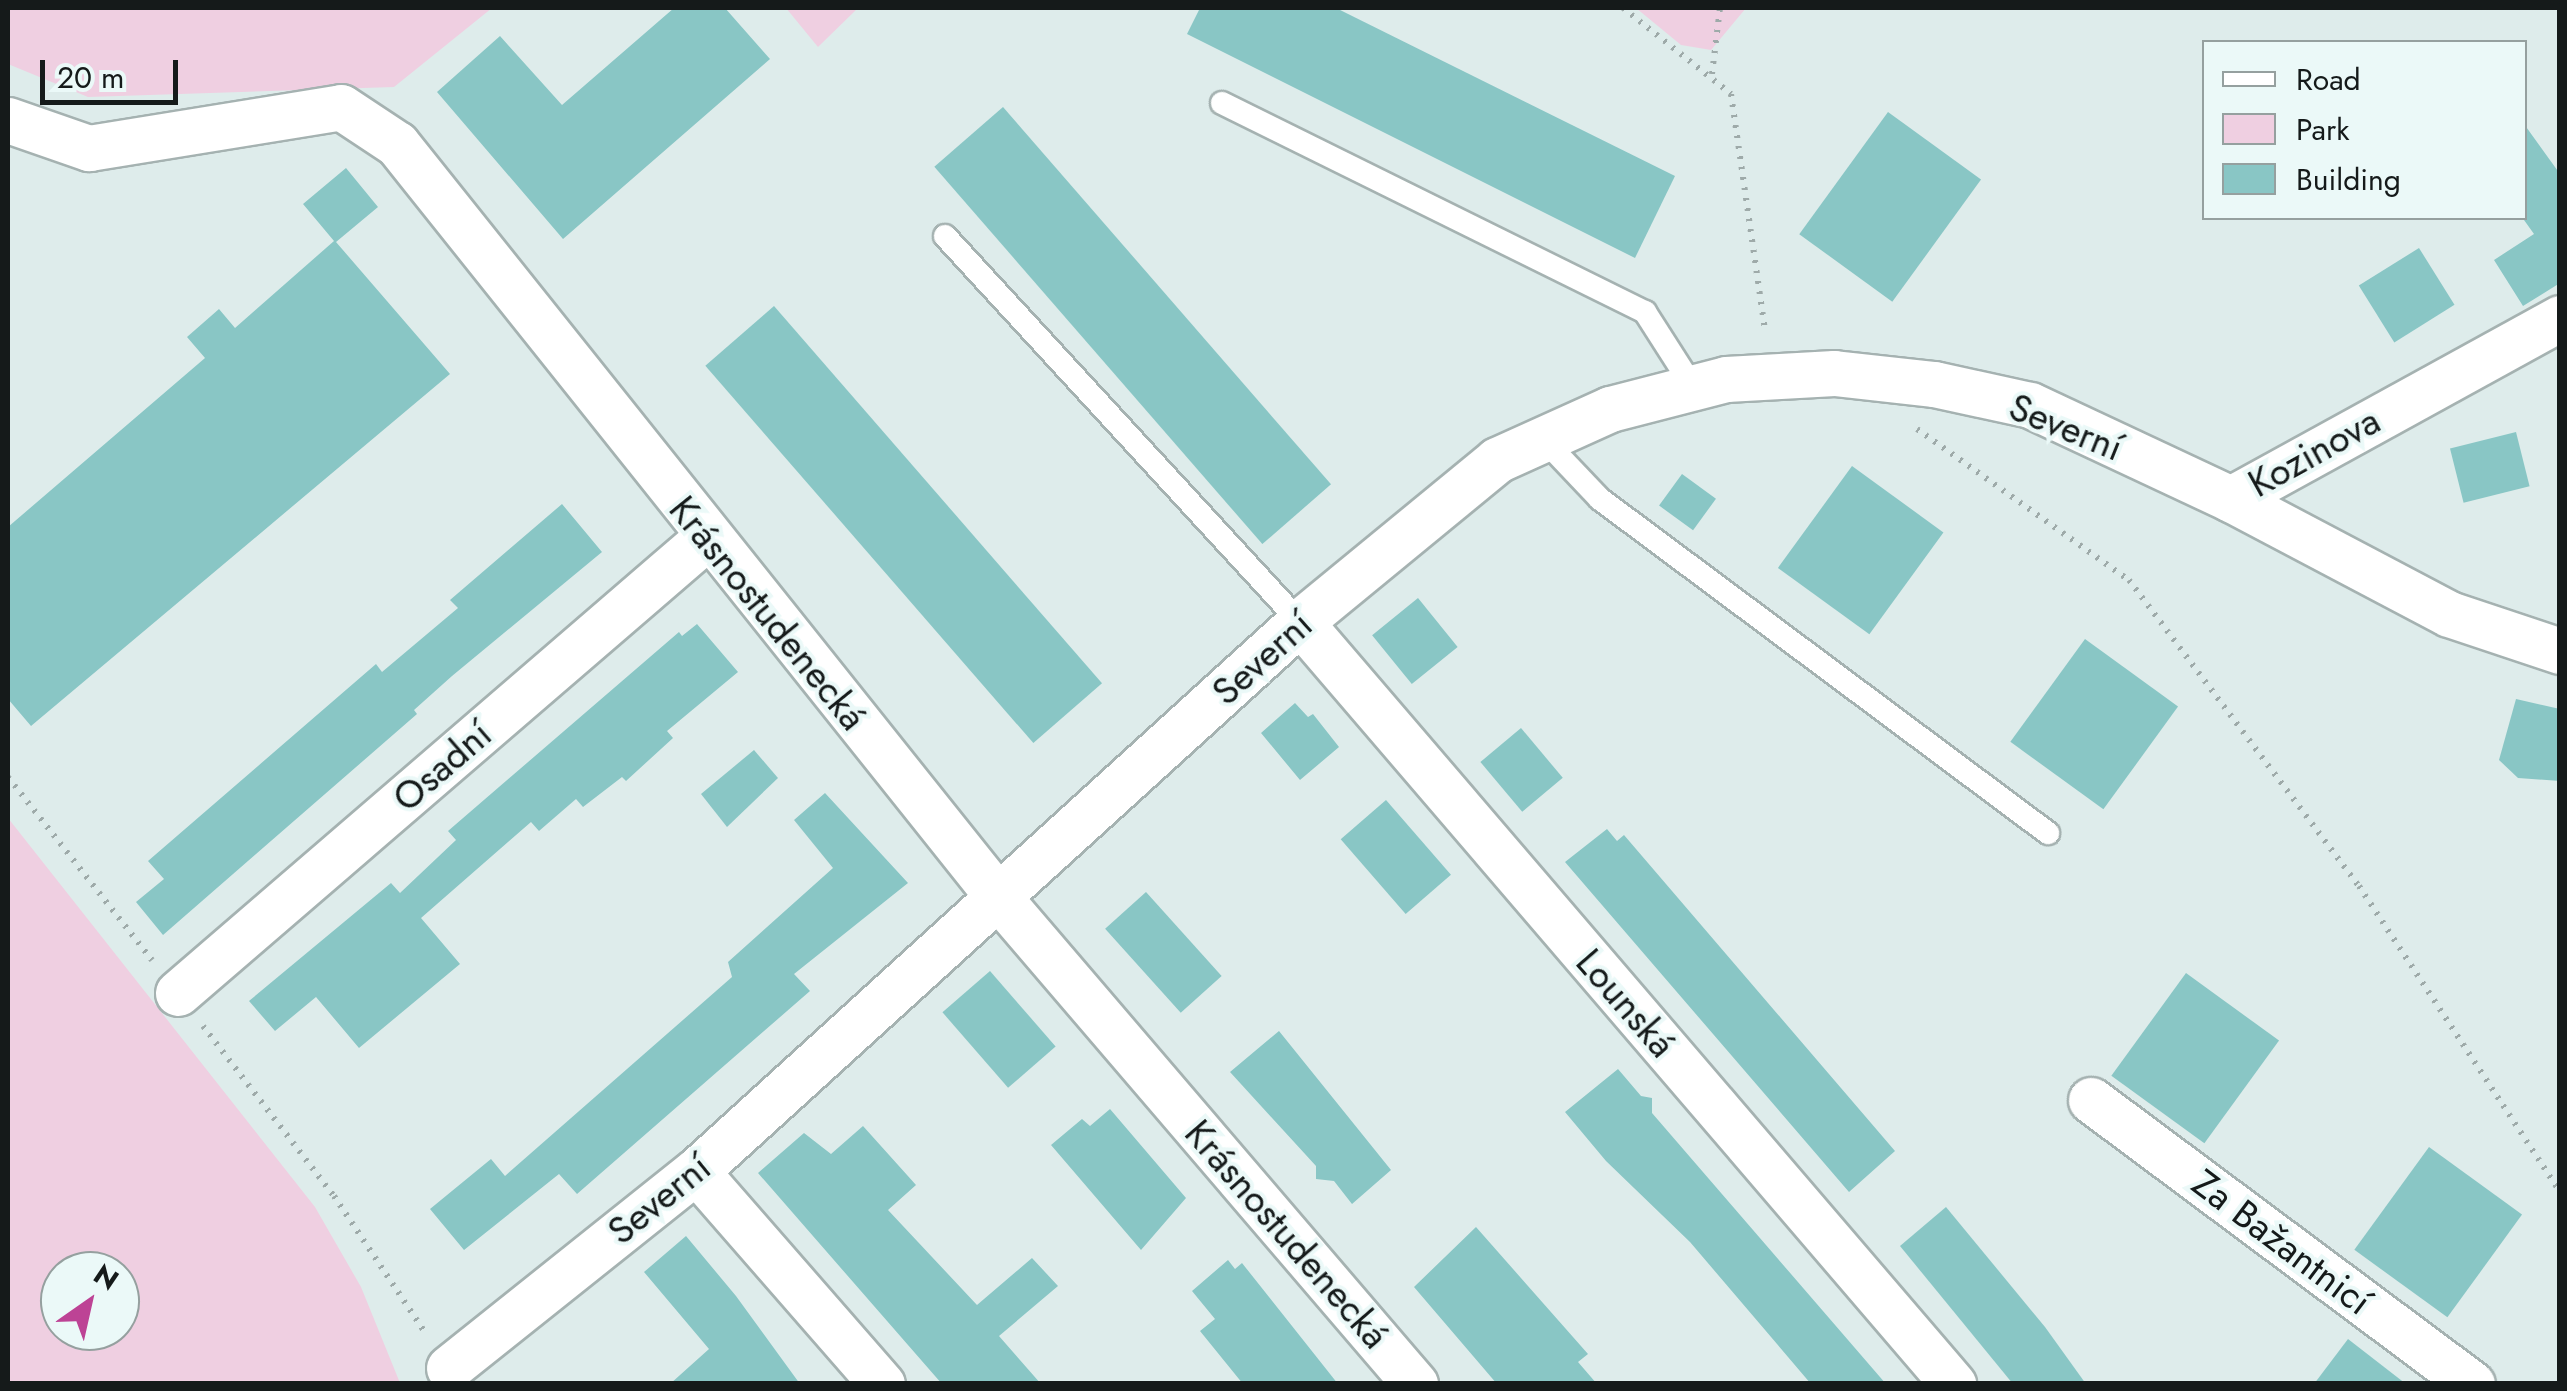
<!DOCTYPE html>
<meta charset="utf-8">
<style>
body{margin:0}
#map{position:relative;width:2567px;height:1391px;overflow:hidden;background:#deeceb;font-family:Jost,sans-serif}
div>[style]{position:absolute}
.green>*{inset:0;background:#efcfe1}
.building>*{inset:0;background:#89c6c5;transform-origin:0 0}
.path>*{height:6px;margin-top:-3px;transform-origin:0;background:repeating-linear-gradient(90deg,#9eaaa9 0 2.5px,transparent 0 10.5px)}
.roads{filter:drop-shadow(2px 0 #a5b2b1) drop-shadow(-2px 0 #a5b2b1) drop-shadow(0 2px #a5b2b1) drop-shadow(0 -2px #a5b2b1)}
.service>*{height:22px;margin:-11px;padding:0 11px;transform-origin:11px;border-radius:11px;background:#fff}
.minor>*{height:45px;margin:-22.5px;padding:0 22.5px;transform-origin:22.5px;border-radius:22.5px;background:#fff}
span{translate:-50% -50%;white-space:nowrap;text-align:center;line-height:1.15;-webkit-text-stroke:8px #ebf9f8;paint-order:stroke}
.street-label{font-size:38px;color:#151a1a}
.frame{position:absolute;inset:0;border:10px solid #151a1a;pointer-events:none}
.legend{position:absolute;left:2202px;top:40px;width:325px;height:180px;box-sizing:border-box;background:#ebf9f8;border:2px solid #95a09f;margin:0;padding:12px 18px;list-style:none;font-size:30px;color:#151a1a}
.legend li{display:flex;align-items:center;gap:20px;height:50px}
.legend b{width:50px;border:2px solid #95a09f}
.north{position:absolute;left:40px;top:1251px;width:100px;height:100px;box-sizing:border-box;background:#ebf9f8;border:2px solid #95a09f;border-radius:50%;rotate:34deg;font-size:28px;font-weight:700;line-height:40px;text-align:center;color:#151a1a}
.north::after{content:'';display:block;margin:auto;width:35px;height:45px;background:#bd4395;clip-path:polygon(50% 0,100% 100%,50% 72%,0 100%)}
.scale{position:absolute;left:40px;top:60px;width:138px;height:45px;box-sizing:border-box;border:5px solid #151a1a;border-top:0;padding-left:12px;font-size:30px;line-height:35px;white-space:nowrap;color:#151a1a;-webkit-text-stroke:8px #ebf9f8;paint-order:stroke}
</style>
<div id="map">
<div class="green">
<div style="clip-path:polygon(8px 8px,492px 8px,394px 87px,88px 97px,8px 64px)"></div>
<div style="clip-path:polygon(786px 8px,858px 8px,818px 47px)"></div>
<div style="clip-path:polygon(1636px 8px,1746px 8px,1711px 50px,1681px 45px)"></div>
<div style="clip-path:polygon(evenodd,8px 818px,315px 1207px,361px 1287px,400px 1383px,8px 1383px,8px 818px,60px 1271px,120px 1271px,120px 1331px,60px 1331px,60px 1271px)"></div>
</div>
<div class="building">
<div style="clip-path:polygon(674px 8px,725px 8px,770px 59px,563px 239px,437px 92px,500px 36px,562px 105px)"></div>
<div style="clip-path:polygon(1200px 8px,1336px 8px,1675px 176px,1635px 258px,1187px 34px)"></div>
<div style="left:1003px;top:107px;width:500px;height:91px;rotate:49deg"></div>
<div style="left:1888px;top:112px;width:115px;height:151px;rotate:36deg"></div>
<div style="clip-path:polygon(2524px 124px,2560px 174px,2560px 283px,2523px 306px,2494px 260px,2534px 234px,2524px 220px)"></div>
<div style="clip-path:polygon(346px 168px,378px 207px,336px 242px,450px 374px,31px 726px,8px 699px,8px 527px,205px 358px,187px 337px,219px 309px,235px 328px,334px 241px,303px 204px)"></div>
<div style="left:2419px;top:248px;width:67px;height:71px;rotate:58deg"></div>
<div style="left:774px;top:306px;width:500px;height:91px;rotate:49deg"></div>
<div style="left:2516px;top:432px;width:56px;height:68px;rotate:76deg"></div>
<div style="left:1852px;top:466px;width:113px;height:126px;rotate:36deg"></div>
<div style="left:1682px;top:474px;width:42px;height:39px;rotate:36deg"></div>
<div style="clip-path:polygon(562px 504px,602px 552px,452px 676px,414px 710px,417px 714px,163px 935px,136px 902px,164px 879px,148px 861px,376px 664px,382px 672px,458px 608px,450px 600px)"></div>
<div style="left:1418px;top:598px;width:63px;height:59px;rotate:51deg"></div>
<div style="clip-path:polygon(697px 624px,738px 672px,667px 731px,673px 738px,626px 781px,622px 777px,583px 807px,576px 799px,539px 831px,531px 822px,421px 918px,460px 964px,359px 1048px,316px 997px,275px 1031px,249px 1001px,391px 883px,400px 893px,456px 840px,448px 831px,679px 632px,682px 636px)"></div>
<div style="left:2085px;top:639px;width:115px;height:127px;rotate:36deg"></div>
<div style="clip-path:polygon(2516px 699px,2560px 709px,2560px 781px,2518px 778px,2499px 760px)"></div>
<div style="clip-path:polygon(1295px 703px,1308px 717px,1313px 714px,1339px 747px,1300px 780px,1261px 733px)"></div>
<div style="left:1521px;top:728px;width:65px;height:53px;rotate:50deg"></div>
<div style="clip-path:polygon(754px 750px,778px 778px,727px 827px,701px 794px)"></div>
<div style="clip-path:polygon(825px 793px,908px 883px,794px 974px,810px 991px,577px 1194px,559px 1174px,464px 1250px,430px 1209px,491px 1159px,505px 1176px,732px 977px,728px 962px,833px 868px,794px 820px)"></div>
<div style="left:1386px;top:800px;width:99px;height:60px;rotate:49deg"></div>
<div style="clip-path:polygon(1607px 829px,1617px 841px,1624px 835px,1895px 1151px,1849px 1192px,1565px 862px)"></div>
<div style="left:1146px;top:892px;width:113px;height:55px;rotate:48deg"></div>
<div style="left:990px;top:971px;width:100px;height:63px;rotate:49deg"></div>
<div style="left:2186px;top:973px;width:115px;height:127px;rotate:36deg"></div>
<div style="clip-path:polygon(1279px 1031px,1391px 1170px,1352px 1204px,1334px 1181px,1316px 1179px,1316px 1166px,1230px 1072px)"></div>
<div style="clip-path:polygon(1618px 1069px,1641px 1096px,1652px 1098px,1652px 1113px,1886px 1384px,1811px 1384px,1690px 1242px,1606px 1161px,1565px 1112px)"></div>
<div style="clip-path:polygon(1110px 1109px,1186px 1198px,1141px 1250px,1051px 1145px,1082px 1119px,1090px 1126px)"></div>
<div style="clip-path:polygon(863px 1126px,916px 1185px,888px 1210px,977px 1305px,1032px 1258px,1058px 1286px,999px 1336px,1041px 1384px,942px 1384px,758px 1173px,804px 1133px,831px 1154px)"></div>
<div style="left:2429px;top:1147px;width:115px;height:127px;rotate:36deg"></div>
<div style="clip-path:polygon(1946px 1207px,2045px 1327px,2086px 1384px,2013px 1384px,1900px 1246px)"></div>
<div style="clip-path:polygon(1476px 1227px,1588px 1354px,1578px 1362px,1597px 1384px,1497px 1384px,1414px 1287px)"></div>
<div style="clip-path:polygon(686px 1236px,736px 1296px,800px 1384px,670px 1384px,709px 1349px,644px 1272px)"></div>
<div style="clip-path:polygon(1228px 1260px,1235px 1269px,1242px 1263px,1338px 1384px,1243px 1384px,1200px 1331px,1215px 1319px,1192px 1291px)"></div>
<div style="clip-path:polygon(2348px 1339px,2406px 1384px,2314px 1384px)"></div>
</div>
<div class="path">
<div style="left:1623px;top:8px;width:138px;rotate:38.5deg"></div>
<div style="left:1731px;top:94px;width:239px;rotate:81.8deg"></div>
<div style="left:1712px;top:74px;width:66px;rotate:-83.1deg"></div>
<div style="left:1917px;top:429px;width:260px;rotate:35.5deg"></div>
<div style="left:2129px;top:580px;width:383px;rotate:53.1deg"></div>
<div style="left:2359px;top:886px;width:366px;rotate:56.7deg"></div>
<div style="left:8px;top:777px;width:233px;rotate:51.8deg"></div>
<div style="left:203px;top:1026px;width:215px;rotate:52.4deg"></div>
<div style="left:334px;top:1196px;width:162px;rotate:56.3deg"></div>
</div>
<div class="roads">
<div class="service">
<div style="left:1222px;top:103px;width:472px;rotate:26.3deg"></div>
<div style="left:1645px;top:312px;width:89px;rotate:57.4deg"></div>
<div style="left:945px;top:236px;width:524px;rotate:47.4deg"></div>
<div style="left:1543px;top:439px;width:83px;rotate:46.5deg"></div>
<div style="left:1600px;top:499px;width:559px;rotate:36.71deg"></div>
</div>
<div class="minor">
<div style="left:8px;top:120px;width:86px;rotate:19.1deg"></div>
<div style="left:89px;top:148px;width:255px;rotate:-9.2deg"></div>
<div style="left:341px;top:107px;width:67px;rotate:33.5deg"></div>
<div style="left:397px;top:144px;width:965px;rotate:51.4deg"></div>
<div style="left:999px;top:898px;width:640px;rotate:49.44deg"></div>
<div style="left:2231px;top:499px;width:376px;rotate:-28.8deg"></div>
<div style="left:1300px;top:622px;width:1004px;rotate:49.4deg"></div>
<div style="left:178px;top:993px;width:697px;rotate:-40.75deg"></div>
<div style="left:2091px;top:1100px;width:475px;rotate:36.7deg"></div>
<div style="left:696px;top:1171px;width:283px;rotate:48.9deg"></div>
<div style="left:449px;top:1368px;width:316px;rotate:-38.6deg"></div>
<div style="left:696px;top:1171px;width:816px;rotate:-42.27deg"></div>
<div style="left:1300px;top:622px;width:255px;rotate:-39.4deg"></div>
<div style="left:1497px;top:460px;width:124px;rotate:-24.3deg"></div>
<div style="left:1610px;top:409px;width:120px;rotate:-14.5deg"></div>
<div style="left:1726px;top:379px;width:108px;rotate:-3.2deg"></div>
<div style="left:1834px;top:373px;width:101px;rotate:6.3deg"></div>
<div style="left:1934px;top:384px;width:98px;rotate:12.3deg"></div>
<div style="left:2030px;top:405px;width:222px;rotate:25.1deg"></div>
<div style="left:2231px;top:499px;width:246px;rotate:27.8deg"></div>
<div style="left:2449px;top:614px;width:117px;rotate:18.4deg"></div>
</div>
</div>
<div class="street-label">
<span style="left:2066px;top:427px;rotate:22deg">Severní</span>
<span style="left:2314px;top:452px;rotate:-29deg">Kozinova</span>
<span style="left:768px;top:613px;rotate:51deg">Krásnostudenecká</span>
<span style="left:1262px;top:658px;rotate:-42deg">Severní</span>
<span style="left:442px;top:766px;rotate:-41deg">Osadní</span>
<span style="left:1626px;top:1003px;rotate:49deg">Lounská</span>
<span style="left:659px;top:1199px;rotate:-39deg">Severní</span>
<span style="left:1287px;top:1234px;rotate:49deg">Krásnostudenecká</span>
<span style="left:2282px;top:1242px;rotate:37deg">Za Bažantnicí</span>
</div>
<div class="frame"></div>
<ul class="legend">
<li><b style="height:12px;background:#fff"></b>Road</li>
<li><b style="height:28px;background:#efcfe1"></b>Park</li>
<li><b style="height:28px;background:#89c6c5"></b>Building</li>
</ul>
<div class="north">N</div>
<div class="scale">20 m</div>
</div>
